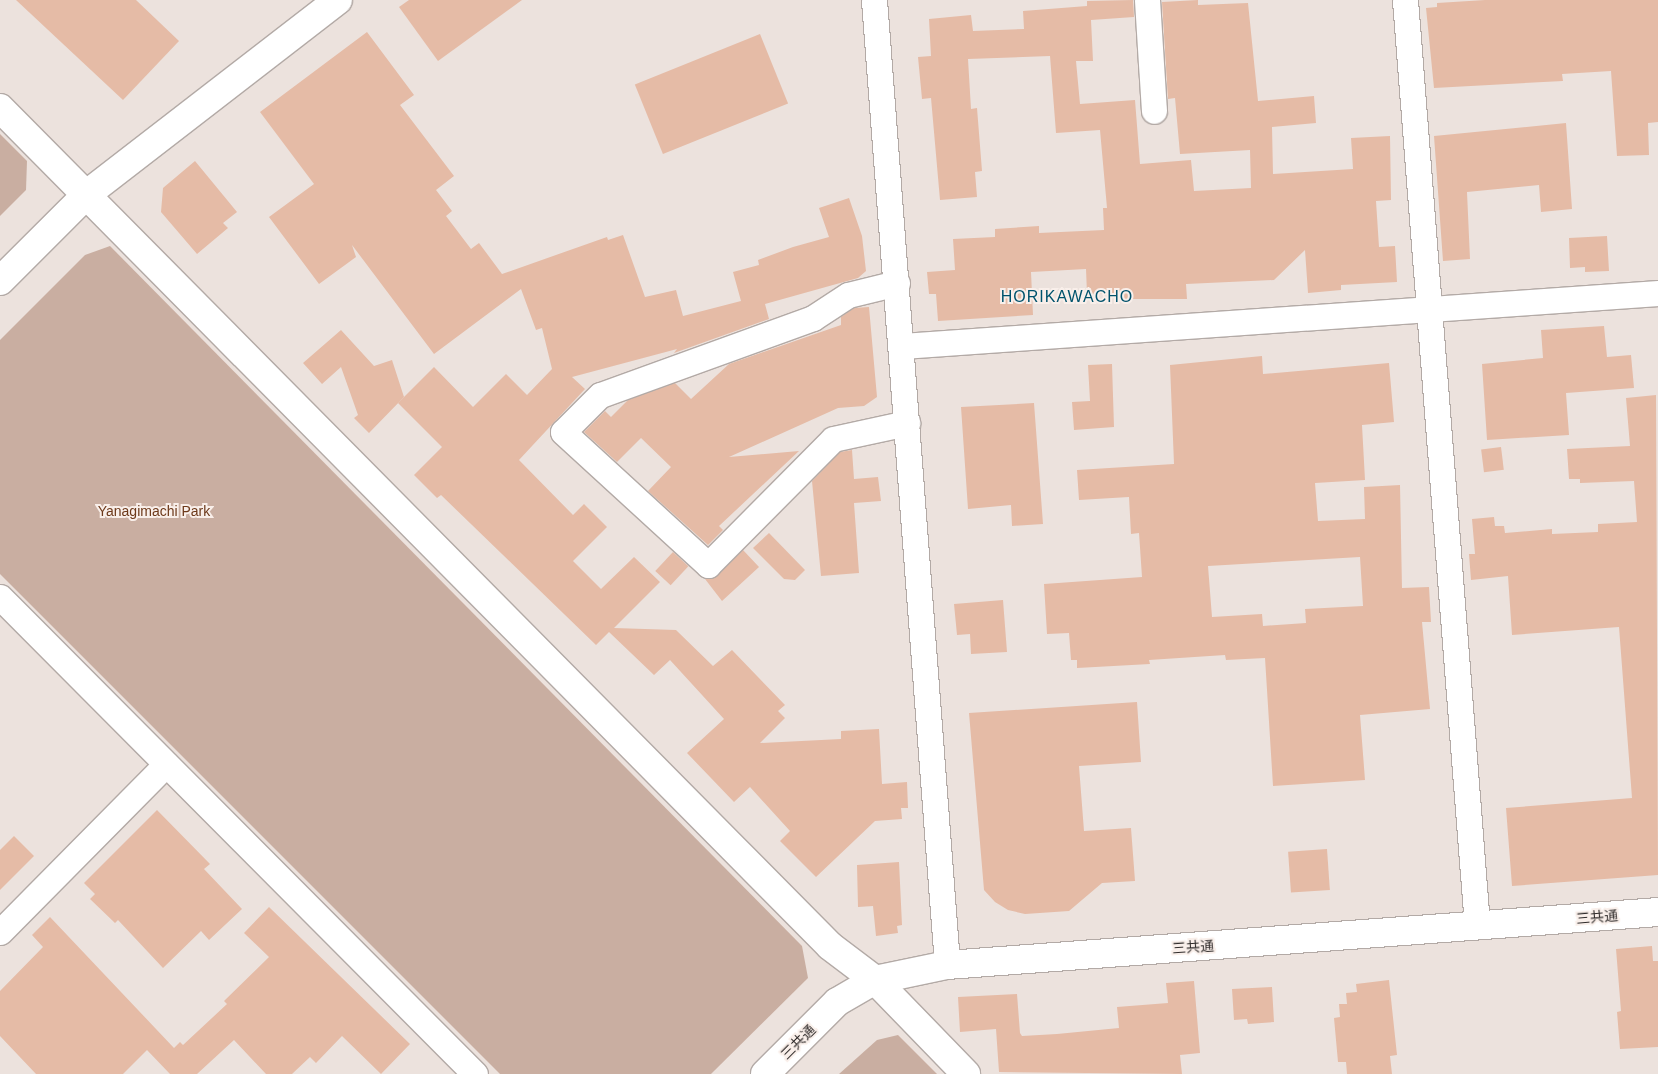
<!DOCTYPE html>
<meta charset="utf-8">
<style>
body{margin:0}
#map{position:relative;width:1658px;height:1074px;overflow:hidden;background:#ece2dd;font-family:Arial,"Noto Sans JP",sans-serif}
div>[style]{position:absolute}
.green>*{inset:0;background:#c9aea1}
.building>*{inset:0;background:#e5bba6;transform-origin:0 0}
.roads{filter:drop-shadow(1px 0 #b3aaa6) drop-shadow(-1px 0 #b3aaa6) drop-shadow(0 1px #b3aaa6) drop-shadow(0 -1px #b3aaa6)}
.minor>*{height:25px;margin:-12.5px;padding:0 12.5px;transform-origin:12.5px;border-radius:12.5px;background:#fff}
.tertiary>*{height:28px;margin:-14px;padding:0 14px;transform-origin:14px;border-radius:14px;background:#fff}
span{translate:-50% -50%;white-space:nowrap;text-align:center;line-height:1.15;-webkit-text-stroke:4px #f9efea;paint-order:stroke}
.park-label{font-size:14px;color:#6d391a}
.street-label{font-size:14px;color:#2d2928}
.quarter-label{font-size:16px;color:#00526c;letter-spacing:1px}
</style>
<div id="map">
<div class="green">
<div style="clip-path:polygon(0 134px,27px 161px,26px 190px,0 216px)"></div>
<div style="clip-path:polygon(110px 246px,802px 946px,808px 978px,711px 1074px,500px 1074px,0 574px,0 340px,85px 255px)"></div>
<div style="clip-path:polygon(898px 1035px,937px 1074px,839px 1074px,877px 1040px)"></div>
</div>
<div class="building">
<div style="clip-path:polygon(16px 0,136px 0,179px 41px,123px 100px)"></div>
<div style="clip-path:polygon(409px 0,522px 0,438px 61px,399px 7px)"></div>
<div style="clip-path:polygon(1133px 0,1134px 17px,1091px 20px,1093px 61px,1076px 61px,1080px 104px,1135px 100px,1140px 164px,1191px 160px,1194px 191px,1251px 188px,1250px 150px,1180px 154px,1175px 98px,1168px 99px,1162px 2px,1198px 0,1198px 5px,1248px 3px,1258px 101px,1314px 96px,1316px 123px,1272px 127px,1273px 174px,1353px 169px,1351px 138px,1390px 136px,1391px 200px,1376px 201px,1379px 247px,1395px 246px,1397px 282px,1341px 285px,1341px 290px,1308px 293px,1305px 250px,1274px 280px,1186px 284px,1187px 299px,1121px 299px,1121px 293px,1087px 294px,1086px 269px,1031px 272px,1033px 315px,938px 321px,936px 294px,929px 294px,927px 272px,955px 270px,953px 239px,995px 237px,995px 229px,1039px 226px,1039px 233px,1104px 230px,1103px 208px,1107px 208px,1100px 130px,1056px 133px,1050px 56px,968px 59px,971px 109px,977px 108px,982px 171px,975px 172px,977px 197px,940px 200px,931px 98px,922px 99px,918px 57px,931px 56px,929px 19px,971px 15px,973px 31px,1024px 29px,1023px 11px,1087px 6px,1087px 1px)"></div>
<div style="clip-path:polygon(1485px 0,1658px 0,1658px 122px,1648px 123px,1649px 155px,1617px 156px,1611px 71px,1562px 74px,1563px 81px,1434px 88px,1426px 8px,1437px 7px,1437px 3px)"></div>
<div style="clip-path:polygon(367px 32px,414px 95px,400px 105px,454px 176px,436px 190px,452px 211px,446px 216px,471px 249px,479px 243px,502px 274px,607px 237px,608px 240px,623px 235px,645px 297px,676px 290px,683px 316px,741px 301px,733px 272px,759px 265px,758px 260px,793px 247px,829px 237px,819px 208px,849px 198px,862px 236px,866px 271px,858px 278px,765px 304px,769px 319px,674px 353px,677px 349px,572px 377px,585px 389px,519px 460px,573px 515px,584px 504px,607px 527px,573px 561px,601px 589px,634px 557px,660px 582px,614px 628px,676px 630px,713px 666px,732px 650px,785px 705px,778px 711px,785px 718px,760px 743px,841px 739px,841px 731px,879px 729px,882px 784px,907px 782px,908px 808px,901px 808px,902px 819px,875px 821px,816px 877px,780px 841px,790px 831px,750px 787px,734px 802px,687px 753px,724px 719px,670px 660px,654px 675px,609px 632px,596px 645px,441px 495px,437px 498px,414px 475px,442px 447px,398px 403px,434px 367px,473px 407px,506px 374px,527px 395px,552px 369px,542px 328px,536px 330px,521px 289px,434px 354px,352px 245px,356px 257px,319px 284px,269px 217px,314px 184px,260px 112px)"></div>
<div style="left:760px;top:34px;width:75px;height:135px;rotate:68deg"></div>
<div style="clip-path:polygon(1566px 123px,1572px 209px,1541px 212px,1539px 185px,1467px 192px,1470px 259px,1443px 261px,1434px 136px)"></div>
<div style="clip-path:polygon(195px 161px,237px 212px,223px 223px,228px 228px,197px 254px,161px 212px,163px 188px)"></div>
<div style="clip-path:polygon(1607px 236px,1609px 271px,1585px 272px,1585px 267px,1570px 268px,1569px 238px)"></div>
<div style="clip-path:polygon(869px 307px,877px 397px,864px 406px,838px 408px,729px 457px,799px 451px,719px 526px,723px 530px,708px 545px,648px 491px,671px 467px,641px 438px,617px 462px,584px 432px,605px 411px,611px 417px,628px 400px,675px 383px,691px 399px,729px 364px,841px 325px,841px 317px,854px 308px)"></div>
<div style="clip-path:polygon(1604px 326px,1607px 357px,1631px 355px,1634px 388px,1566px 393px,1569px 435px,1487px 440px,1482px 364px,1543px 358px,1541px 330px)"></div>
<div style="clip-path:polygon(341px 330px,374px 366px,392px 360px,404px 397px,369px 433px,354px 418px,358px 415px,341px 367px,322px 384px,303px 363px)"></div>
<div style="clip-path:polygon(evenodd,1262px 356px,1263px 374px,1389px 363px,1394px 422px,1362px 425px,1365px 480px,1315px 483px,1318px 521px,1365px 519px,1364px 487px,1400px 485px,1402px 588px,1429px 587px,1431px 622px,1422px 622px,1430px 709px,1360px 715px,1365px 780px,1273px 786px,1265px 658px,1226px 660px,1225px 655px,1149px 660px,1150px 664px,1077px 668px,1077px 660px,1071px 660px,1069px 633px,1047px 634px,1044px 584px,1142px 577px,1139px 533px,1131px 534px,1129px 497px,1079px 500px,1077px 470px,1174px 464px,1170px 365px,1262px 356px,1360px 557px,1363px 606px,1305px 609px,1306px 623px,1263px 626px,1262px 614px,1212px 617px,1208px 566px,1360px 557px)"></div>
<div style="clip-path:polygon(1112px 364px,1114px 427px,1074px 430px,1072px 402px,1090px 401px,1088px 365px)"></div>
<div style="clip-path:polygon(1656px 395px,1658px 875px,1512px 886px,1506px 808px,1632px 798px,1619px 627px,1512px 635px,1508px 576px,1471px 580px,1469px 554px,1475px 554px,1472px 519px,1494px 517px,1495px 526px,1504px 526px,1505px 533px,1552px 529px,1552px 534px,1598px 532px,1598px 524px,1637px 522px,1634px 481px,1580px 483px,1580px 479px,1569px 479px,1567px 449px,1630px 446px,1626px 398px)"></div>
<div style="clip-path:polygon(1034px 403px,1043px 524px,1012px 526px,1011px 505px,968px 509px,961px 407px)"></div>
<div style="left:1501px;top:447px;width:23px;height:20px;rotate:83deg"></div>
<div style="clip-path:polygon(852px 450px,854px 479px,878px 477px,881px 501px,854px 503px,859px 573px,821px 576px,812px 481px,840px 452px)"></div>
<div style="clip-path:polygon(769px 533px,805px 570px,795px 580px,784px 579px,753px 548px)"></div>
<div style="clip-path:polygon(743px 550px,759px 567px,722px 601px,705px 579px,718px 575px)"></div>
<div style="left:673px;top:552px;width:21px;height:26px;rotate:43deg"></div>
<div style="clip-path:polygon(1003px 600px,1007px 652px,971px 654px,970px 634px,957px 635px,954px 604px)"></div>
<div style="clip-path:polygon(1137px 702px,1141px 762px,1079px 766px,1084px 831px,1131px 828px,1135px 881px,1102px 883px,1069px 911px,1025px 914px,1008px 910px,995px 902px,984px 890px,969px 713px)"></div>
<div style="clip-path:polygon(157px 810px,210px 864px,204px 869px,242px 909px,209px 940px,201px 931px,163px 968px,118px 920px,115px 923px,90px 899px,95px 894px,84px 883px)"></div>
<div style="clip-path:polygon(14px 836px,34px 856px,0 890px,0 850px)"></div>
<div style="left:1327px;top:849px;width:41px;height:39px;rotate:86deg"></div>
<div style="clip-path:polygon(899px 862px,902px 925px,897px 926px,898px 933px,876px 936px,873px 906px,858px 907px,857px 865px)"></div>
<div style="clip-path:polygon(269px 907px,410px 1044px,381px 1074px,342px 1036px,316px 1063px,310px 1057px,292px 1074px,266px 1074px,234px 1040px,197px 1074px,170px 1074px,147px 1050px,123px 1074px,36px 1074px,0 1036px,0 991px,43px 947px,32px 935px,50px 917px,174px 1048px,180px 1042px,183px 1045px,227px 1004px,224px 1001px,269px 957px,244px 933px)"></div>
<div style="clip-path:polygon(1652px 946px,1653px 961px,1658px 961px,1658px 1047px,1620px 1049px,1617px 1012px,1621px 1011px,1616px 949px)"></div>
<div style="clip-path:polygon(1389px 980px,1397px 1055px,1390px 1056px,1392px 1074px,1347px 1074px,1346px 1062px,1338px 1062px,1334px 1018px,1340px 1017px,1339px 1004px,1347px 1004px,1346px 993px,1357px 992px,1356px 984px)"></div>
<div style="clip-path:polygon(1194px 981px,1200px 1053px,1180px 1055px,1182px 1074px,999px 1072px,996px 1029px,960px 1032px,958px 997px,1017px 994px,1020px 1033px,1022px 1036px,1057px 1034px,1119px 1028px,1117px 1007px,1168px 1003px,1166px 983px)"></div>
<div style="clip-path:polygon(1272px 987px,1274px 1022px,1248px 1024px,1247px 1019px,1234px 1020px,1232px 989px)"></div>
</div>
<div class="roads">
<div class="minor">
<div style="left:874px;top:0;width:968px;rotate:85.67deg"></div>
<div style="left:1147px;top:0;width:111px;rotate:86.4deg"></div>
<div style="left:1405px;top:0;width:929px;rotate:85.55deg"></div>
<div style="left:897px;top:283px;width:50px;rotate:166.2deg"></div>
<div style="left:848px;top:295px;width:42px;rotate:146.7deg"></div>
<div style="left:813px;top:318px;width:226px;rotate:160.1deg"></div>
<div style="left:600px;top:395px;width:52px;rotate:135deg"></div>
<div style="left:563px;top:432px;width:197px;rotate:42.5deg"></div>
<div style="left:708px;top:565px;width:177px;rotate:-45.2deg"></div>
<div style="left:833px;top:439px;width:76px;rotate:-12.2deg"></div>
<div style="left:902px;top:346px;width:758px;rotate:-4.01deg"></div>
<div style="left:0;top:597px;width:673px;rotate:45.12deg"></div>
<div style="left:0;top:932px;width:236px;rotate:-45.3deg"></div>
</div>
<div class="tertiary">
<div style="left:0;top:108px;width:1179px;rotate:45.27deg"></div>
<div style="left:830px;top:946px;width:56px;rotate:37.1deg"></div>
<div style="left:875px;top:980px;width:131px;rotate:45.9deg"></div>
<div style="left:0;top:281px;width:123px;rotate:-45deg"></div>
<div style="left:87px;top:194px;width:317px;rotate:-37.7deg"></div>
<div style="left:765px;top:1074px;width:102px;rotate:-45deg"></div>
<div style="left:837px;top:1002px;width:44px;rotate:-30.1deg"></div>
<div style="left:875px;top:980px;width:74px;rotate:-11.8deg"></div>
<div style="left:947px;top:965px;width:713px;rotate:-4.26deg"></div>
</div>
</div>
<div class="park-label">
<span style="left:154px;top:511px">Yanagimachi Park</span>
</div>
<div class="street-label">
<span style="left:1597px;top:917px;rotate:-5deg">三共通</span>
<span style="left:1193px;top:947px;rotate:-4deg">三共通</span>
<span style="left:798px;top:1042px;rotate:-45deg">三共通</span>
</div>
<div class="quarter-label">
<span style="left:1067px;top:297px">HORIKAWACHO</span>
</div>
</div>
